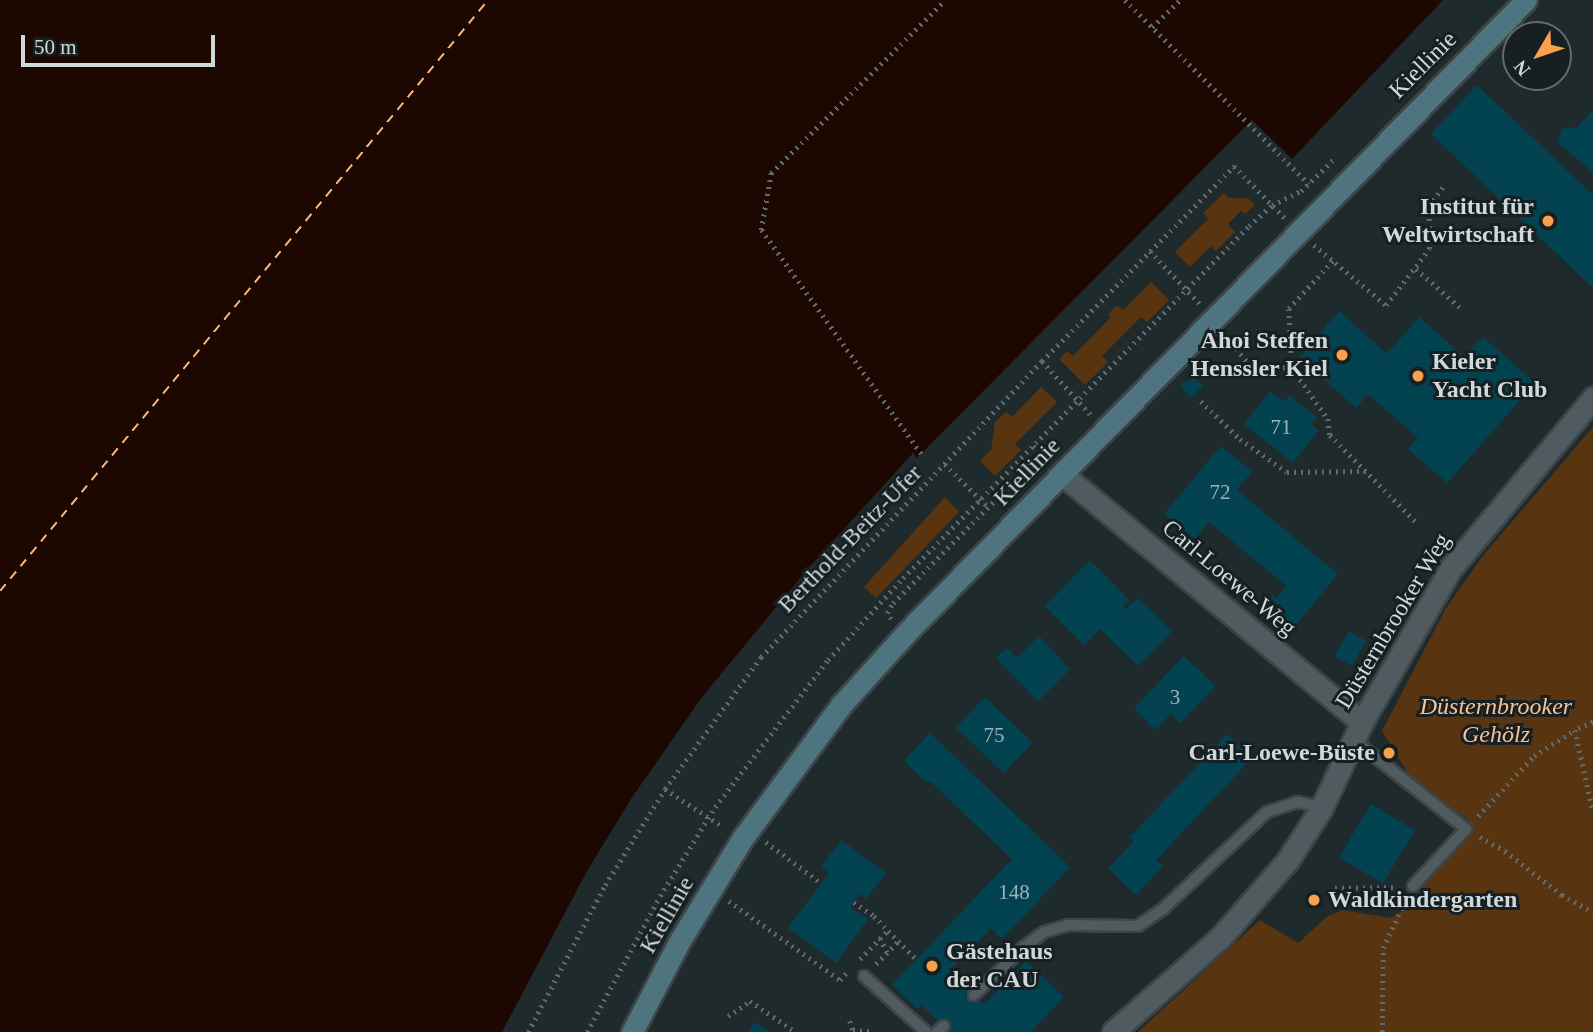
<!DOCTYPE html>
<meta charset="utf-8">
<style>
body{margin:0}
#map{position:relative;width:1593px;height:1032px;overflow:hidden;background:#1f2a2d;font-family:"Times New Roman",serif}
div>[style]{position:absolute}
.green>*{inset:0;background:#593410}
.water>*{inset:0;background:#1c0800}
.ferry>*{height:2px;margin-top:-1px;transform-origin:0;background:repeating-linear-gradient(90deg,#fbb77d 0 9px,transparent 0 16px)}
.building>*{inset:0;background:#034251;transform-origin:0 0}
.path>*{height:4.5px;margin-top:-2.25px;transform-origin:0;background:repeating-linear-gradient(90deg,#616a6d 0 2px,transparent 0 7px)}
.roads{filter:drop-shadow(2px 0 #3d4548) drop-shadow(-2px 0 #3d4548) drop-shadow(0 2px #3d4548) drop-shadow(0 -2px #3d4548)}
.lane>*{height:10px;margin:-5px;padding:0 5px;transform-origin:5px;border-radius:5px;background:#505b5f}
.street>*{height:21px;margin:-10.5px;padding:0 10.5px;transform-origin:10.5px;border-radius:10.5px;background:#505b5f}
.secondary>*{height:21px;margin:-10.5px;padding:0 10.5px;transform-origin:10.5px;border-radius:10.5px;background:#4d747f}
.dots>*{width:19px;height:19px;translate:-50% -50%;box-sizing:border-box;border:4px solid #162023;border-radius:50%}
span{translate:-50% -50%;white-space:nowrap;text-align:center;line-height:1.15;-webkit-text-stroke:6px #162023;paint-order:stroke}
.number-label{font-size:21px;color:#9eb2b8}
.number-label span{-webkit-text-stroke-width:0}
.street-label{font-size:24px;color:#d1d8da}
.poi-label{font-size:24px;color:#d1d8da;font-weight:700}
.right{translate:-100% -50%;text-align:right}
.left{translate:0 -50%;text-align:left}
.park-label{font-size:24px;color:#f8c194;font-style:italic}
.north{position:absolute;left:1502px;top:21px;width:70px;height:70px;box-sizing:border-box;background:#162023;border:2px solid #616a6c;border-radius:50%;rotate:231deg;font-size:19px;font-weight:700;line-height:28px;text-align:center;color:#d1d8da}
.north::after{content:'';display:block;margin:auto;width:24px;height:32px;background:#f9a04c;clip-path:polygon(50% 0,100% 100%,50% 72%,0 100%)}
.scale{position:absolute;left:21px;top:35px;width:194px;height:32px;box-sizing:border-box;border:4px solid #d1d8da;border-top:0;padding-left:9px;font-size:21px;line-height:24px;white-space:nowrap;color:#d1d8da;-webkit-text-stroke:5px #162023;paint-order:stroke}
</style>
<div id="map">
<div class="green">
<div style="clip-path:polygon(1224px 193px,1229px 198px,1248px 198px,1255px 205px,1245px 214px,1241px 211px,1228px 224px,1235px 232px,1216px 251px,1211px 246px,1190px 267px,1175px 252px,1208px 219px,1203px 213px)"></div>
<div style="clip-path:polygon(1151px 282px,1169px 300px,1147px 322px,1141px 317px,1102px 356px,1108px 362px,1085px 385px,1059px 359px,1067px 351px,1073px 356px,1111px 317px,1108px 314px,1117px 305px,1123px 310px)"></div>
<div style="clip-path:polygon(1041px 387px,1057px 402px,1015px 444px,1021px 450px,995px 476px,980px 461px,991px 450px,995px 422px,1006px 412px,1012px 417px)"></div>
<div style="clip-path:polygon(1593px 427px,1593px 1032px,1138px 1032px,1260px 920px,1298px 943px,1328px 916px,1342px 910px,1391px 918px,1409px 907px,1468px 819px,1431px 794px,1409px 775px,1382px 731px,1446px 608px,1482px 557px)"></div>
<div style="clip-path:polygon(945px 497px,959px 512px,876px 598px,864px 587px)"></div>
</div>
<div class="water">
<div style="clip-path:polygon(0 0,1443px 0,1292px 159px,1252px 120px,917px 458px,913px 453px,806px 571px,702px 697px,631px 799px,587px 871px,502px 1032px,0 1032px)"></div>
</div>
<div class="ferry">
<div style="left:0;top:591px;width:766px;rotate:-50.45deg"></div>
</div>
<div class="building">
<div style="clip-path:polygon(1477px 85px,1593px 195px,1593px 288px,1431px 134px)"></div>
<div style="clip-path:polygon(1593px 110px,1593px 172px,1558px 143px,1562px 129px,1577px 127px)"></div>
<div style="clip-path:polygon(1339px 311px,1387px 354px,1419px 317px,1465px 357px,1483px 337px,1535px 383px,1447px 483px,1408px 449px,1418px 438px,1368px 394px,1356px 408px,1299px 358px)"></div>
<div style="left:1193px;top:375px;width:15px;height:17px;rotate:48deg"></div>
<div style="clip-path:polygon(1270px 391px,1284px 402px,1289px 395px,1317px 417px,1311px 424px,1319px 430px,1293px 463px,1244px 424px)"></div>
<div style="clip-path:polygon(1221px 446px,1252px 472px,1237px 490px,1338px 574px,1294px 627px,1266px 604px,1273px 595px,1277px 598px,1286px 586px,1209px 522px,1195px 539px,1164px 514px)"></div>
<div style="clip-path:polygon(1090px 560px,1129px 600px,1123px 606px,1126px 609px,1138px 598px,1172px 631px,1138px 666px,1100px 629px,1084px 645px,1045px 606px)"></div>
<div style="left:1349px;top:631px;width:20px;height:29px;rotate:30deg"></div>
<div style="clip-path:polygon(1039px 636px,1070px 669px,1038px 701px,996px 658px,1007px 648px,1017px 658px)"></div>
<div style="clip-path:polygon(1184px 656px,1216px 686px,1180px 723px,1171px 714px,1155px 730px,1134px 708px)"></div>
<div style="left:985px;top:697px;width:66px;height:42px;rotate:44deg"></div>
<div style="clip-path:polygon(930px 733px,1070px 867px,1002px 939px,991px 928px,949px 971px,984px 1004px,1026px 961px,1064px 997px,1031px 1032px,950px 1032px,921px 1005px,917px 1009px,892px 985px,1012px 859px,930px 781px,927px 783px,904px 761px)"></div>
<div style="clip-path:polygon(1227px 734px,1252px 758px,1156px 860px,1163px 866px,1136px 895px,1108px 868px,1134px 841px,1130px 837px)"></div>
<div style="left:1371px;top:804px;width:51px;height:62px;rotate:31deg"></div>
<div style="clip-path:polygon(841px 840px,886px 873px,866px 899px,860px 894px,850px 907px,868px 919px,836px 963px,788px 928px,829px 873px,821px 867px)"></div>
<div style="clip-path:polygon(755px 1022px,770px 1032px,748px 1032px)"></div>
</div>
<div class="path">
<div style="left:1125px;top:0;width:260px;rotate:45deg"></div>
<div style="left:1152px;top:27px;width:39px;rotate:-44deg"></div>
<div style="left:1314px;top:245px;width:94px;rotate:39.8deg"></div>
<div style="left:1386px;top:305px;width:71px;rotate:-52.5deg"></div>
<div style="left:1429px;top:249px;width:43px;rotate:-90deg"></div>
<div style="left:1429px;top:206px;width:26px;rotate:-54deg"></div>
<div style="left:1150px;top:251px;width:73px;rotate:46.7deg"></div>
<div style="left:1333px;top:261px;width:65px;rotate:132.5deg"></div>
<div style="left:1289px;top:309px;width:59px;rotate:87.1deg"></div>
<div style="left:1292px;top:368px;width:62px;rotate:54.8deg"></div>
<div style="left:1328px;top:419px;width:16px;rotate:83deg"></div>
<div style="left:1330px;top:435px;width:121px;rotate:45.3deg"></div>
<div style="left:1416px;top:269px;width:62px;rotate:41.1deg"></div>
<div style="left:1228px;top:337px;width:34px;rotate:53deg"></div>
<div style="left:1248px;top:364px;width:44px;rotate:5.2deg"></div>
<div style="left:1042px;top:361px;width:73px;rotate:47.8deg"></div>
<div style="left:1201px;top:401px;width:54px;rotate:44.3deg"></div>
<div style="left:1240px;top:439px;width:57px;rotate:35.1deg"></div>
<div style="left:1287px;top:472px;width:79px;rotate:-0.7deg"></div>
<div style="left:1033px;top:446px;width:18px;rotate:43deg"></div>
<div style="left:921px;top:454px;width:275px;rotate:-125.5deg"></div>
<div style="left:761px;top:230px;width:58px;rotate:-80deg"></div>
<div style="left:771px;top:173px;width:245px;rotate:-44.8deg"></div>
<div style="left:945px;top:464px;width:61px;rotate:45deg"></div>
<div style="left:891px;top:619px;width:7px;rotate:-124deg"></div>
<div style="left:887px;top:613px;width:12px;rotate:-59deg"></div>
<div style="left:893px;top:603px;width:177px;rotate:-45.2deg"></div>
<div style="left:1018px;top:477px;width:14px;rotate:-39deg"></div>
<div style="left:1029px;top:468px;width:7px;rotate:8deg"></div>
<div style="left:1593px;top:722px;width:20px;rotate:156deg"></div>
<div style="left:1575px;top:730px;width:83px;rotate:77.5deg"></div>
<div style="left:665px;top:789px;width:69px;rotate:33.2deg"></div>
<div style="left:1478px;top:816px;width:82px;rotate:-47deg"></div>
<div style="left:1534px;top:756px;width:49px;rotate:-32.4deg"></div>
<div style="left:1480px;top:837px;width:29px;rotate:29deg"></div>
<div style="left:1505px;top:851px;width:72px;rotate:37.7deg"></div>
<div style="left:1562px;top:895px;width:35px;rotate:29deg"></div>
<div style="left:766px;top:842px;width:69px;rotate:36.7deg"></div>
<div style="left:1335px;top:888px;width:62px;rotate:-0.9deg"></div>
<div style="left:729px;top:901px;width:136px;rotate:35.4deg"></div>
<div style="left:840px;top:980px;width:9px;rotate:-49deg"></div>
<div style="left:854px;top:902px;width:24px;rotate:35deg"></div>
<div style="left:874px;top:916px;width:60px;rotate:45.7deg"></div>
<div style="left:880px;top:938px;width:16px;rotate:63deg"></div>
<div style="left:860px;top:959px;width:40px;rotate:-46deg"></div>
<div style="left:876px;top:964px;width:33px;rotate:-46deg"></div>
<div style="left:728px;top:1016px;width:27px;rotate:-34deg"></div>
<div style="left:750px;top:1001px;width:55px;rotate:34deg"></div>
<div style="left:850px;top:1021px;width:10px;rotate:73deg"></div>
<div style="left:853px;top:1030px;width:21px;rotate:5deg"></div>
<div style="left:528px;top:1032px;width:166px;rotate:-62.4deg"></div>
<div style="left:605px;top:885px;width:113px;rotate:-58deg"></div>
<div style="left:665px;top:789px;width:163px;rotate:-54deg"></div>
<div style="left:761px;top:657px;width:408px;rotate:-46.5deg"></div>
<div style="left:1042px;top:361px;width:274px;rotate:-45.4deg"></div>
<div style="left:1234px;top:166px;width:73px;rotate:45.6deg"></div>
<div style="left:587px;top:1032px;width:154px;rotate:-61.8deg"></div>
<div style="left:660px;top:896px;width:105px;rotate:-58.3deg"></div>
<div style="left:715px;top:807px;width:185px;rotate:-52.5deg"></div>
<div style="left:828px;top:660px;width:111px;rotate:-47.6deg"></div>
<div style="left:903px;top:578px;width:494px;rotate:-45.5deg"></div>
<div style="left:1249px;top:226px;width:31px;rotate:-42deg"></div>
<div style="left:1272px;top:205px;width:32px;rotate:-26deg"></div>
<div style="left:1301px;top:191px;width:45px;rotate:-44.1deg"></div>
<div style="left:1382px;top:1032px;width:84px;rotate:-89.3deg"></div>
<div style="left:1383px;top:948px;width:52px;rotate:-64.9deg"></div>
</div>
<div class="roads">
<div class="lane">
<div style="left:1355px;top:741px;width:142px;rotate:38.4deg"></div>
<div style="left:1466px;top:829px;width:78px;rotate:132.9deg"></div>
<div style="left:864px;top:976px;width:84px;rotate:42.1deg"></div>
<div style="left:974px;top:995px;width:71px;rotate:-43.9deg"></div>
<div style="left:1025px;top:946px;width:24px;rotate:-36deg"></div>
<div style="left:1044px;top:932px;width:25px;rotate:-16deg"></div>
<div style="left:1068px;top:925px;width:70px;rotate:0.8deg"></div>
<div style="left:1138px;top:926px;width:30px;rotate:-34deg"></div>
<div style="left:1163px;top:909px;width:142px;rotate:-43deg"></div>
<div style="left:1267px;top:812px;width:33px;rotate:-18deg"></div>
<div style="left:1298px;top:802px;width:25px;rotate:12deg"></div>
<div style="left:937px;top:1032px;width:9px;rotate:-41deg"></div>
</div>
<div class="street">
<div style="left:1062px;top:474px;width:389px;rotate:39.6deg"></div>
<div style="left:1113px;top:1032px;width:144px;rotate:-41.3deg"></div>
<div style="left:1221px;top:937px;width:102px;rotate:-49deg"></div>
<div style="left:1288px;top:860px;width:63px;rotate:-57.3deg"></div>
<div style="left:1322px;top:807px;width:94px;rotate:-64.8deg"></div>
<div style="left:1362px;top:722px;width:178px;rotate:-60deg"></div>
<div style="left:1451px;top:568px;width:222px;rotate:-50.1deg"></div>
</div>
<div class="secondary">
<div style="left:632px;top:1032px;width:102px;rotate:-62.4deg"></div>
<div style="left:679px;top:942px;width:121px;rotate:-58.5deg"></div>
<div style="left:742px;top:839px;width:168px;rotate:-53.5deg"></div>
<div style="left:842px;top:704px;width:98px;rotate:-47.9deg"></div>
<div style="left:908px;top:631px;width:883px;rotate:-45.6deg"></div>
</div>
</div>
<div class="dots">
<div style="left:1548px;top:221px;background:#f9a04c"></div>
<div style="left:1342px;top:355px;background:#f9a04c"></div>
<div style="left:1418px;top:376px;background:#f9a04c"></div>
<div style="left:1389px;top:753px;background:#f9a04c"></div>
<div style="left:1314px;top:900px;background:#f9a04c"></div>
<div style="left:932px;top:966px;background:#f9a04c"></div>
</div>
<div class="number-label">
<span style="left:1281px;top:427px">71</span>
<span style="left:1220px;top:492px">72</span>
<span style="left:1175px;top:697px">3</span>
<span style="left:994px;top:735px">75</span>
<span style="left:1014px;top:892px">148</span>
</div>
<div class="street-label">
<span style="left:1423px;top:65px;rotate:-45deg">Kiellinie</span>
<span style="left:1027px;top:472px;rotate:-46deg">Kiellinie</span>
<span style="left:850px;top:539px;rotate:-46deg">Berthold-Beitz-Ufer</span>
<span style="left:1229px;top:578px;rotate:40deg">Carl-Loewe-Weg</span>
<span style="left:1393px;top:621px;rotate:-59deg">Düsternbrooker Weg</span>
<span style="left:667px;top:915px;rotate:-60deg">Kiellinie</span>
</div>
<div class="poi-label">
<span class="right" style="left:1534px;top:221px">Institut für<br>Weltwirtschaft</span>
<span class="right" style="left:1328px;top:355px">Ahoi Steffen<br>Henssler Kiel</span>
<span class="left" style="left:1432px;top:376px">Kieler<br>Yacht Club</span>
<span class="right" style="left:1375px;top:753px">Carl-Loewe-Büste</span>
<span class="left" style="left:1328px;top:900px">Waldkindergarten</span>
<span class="left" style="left:946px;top:966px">Gästehaus<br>der CAU</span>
</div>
<div class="park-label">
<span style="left:1496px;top:721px">Düsternbrooker<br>Gehölz</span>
</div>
<div class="north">N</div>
<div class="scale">50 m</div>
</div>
